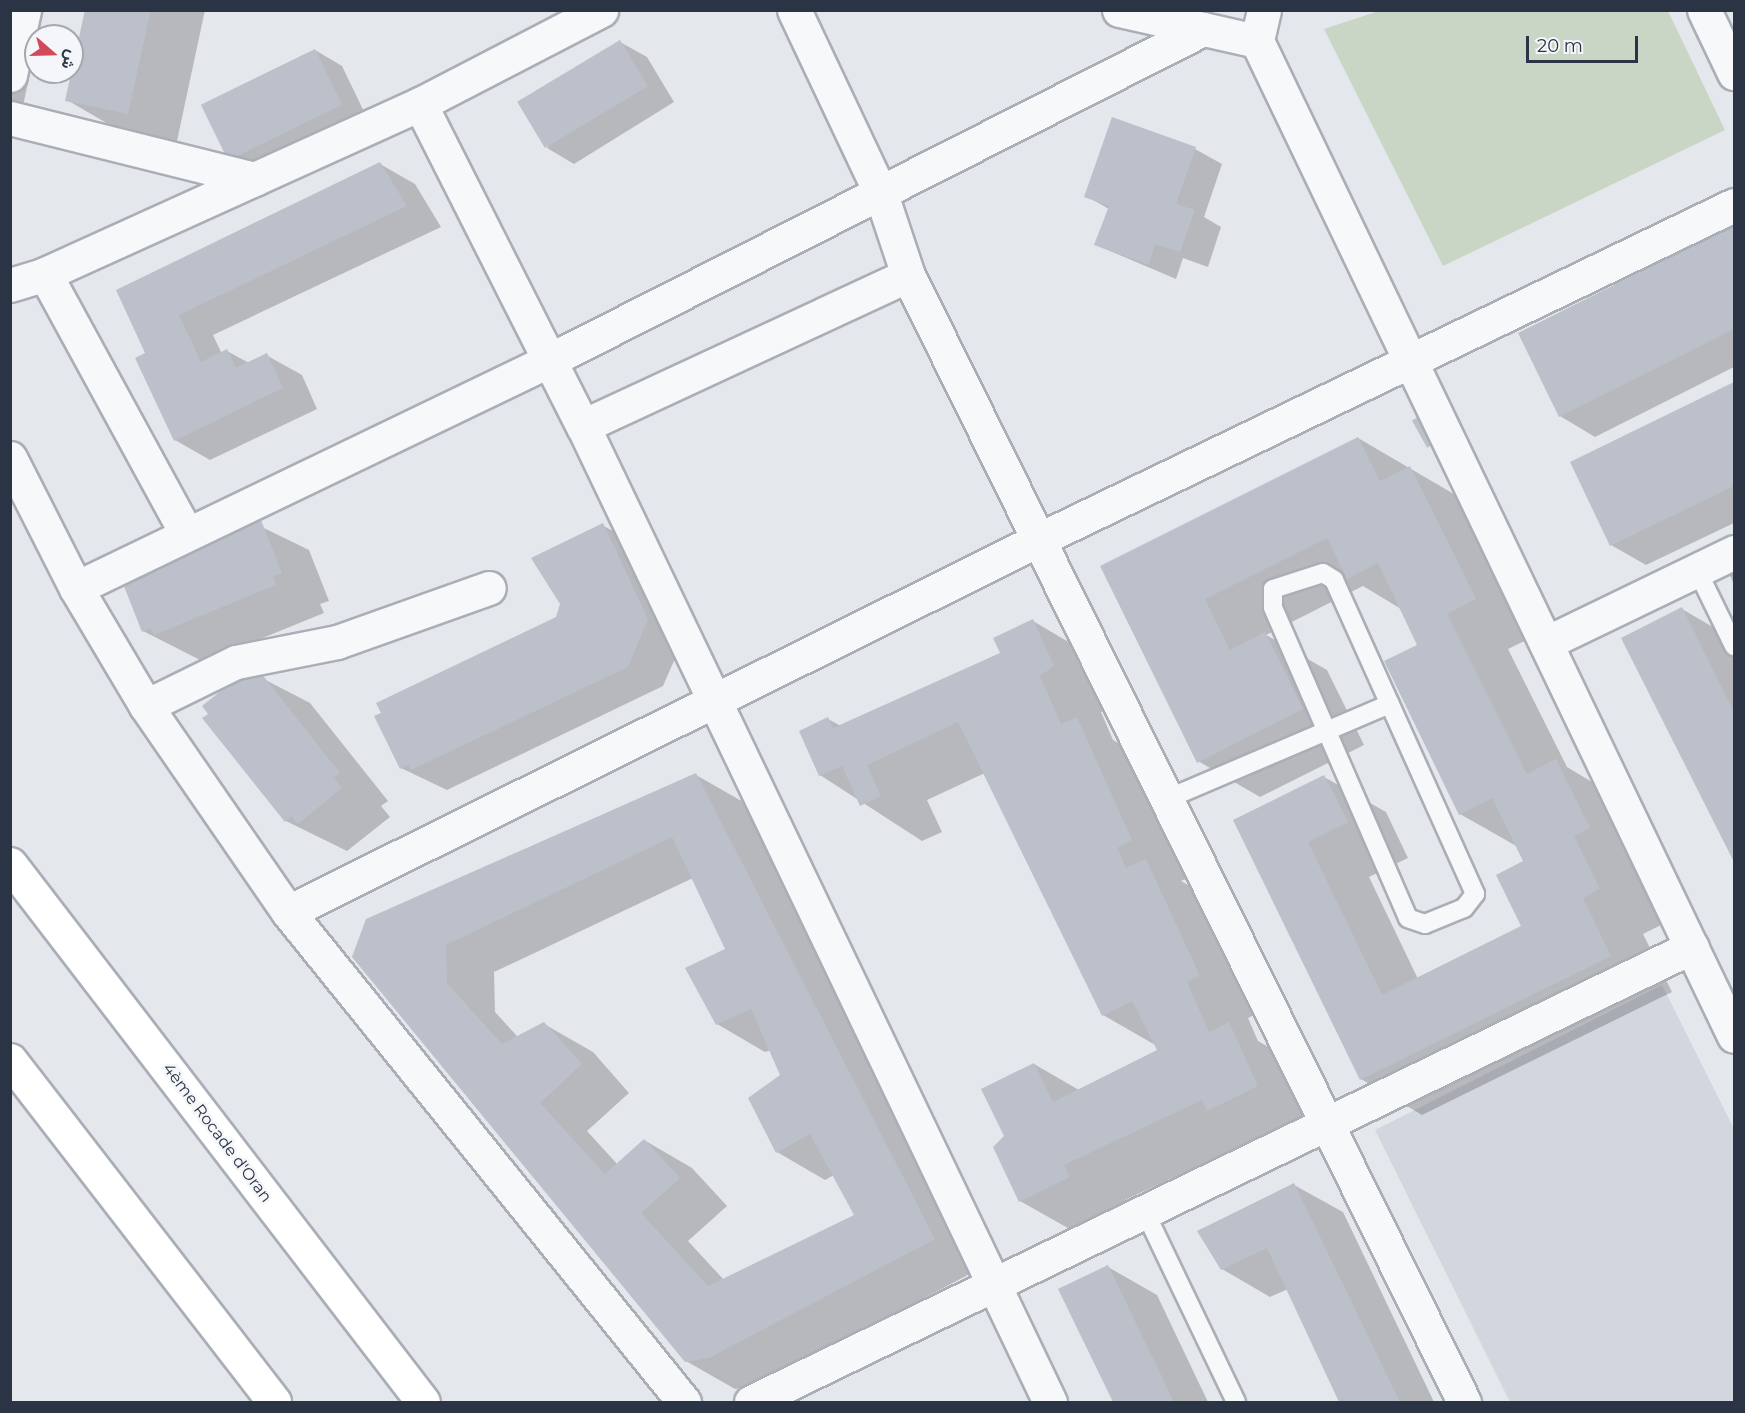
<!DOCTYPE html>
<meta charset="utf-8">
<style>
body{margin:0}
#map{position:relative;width:1745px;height:1413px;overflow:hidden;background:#e4e7ec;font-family:Montserrat,Vazirmatn,sans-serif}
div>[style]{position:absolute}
.built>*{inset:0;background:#d2d6de}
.green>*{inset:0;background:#c9d6c5}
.shadow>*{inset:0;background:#0003}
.building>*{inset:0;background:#bbc0ca;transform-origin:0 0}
.roads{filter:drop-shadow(2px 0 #a9aeb7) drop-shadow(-2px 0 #a9aeb7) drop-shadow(0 2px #a9aeb7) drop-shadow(0 -2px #a9aeb7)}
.lane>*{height:18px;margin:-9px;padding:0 9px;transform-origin:9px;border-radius:9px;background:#f7f8fa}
.street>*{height:33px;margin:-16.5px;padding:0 16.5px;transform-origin:16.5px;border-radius:16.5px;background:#f7f8fa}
.highway>*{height:33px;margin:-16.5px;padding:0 16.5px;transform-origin:16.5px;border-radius:16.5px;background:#fff}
span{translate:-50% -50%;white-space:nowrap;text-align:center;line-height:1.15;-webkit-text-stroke:5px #f4f6f9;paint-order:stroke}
.street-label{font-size:16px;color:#2b3445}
.frame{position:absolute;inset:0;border:12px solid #2b3445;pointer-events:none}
.north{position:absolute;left:24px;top:24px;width:60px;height:60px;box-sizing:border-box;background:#f4f6f9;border:2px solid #a4a8b1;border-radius:50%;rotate:110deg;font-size:16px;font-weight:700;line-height:24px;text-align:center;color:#2b3445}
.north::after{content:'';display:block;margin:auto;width:21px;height:27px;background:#d1495b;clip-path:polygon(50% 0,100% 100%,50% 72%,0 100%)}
.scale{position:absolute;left:1526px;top:36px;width:112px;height:27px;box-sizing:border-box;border:3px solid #2b3445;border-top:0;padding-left:8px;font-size:18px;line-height:21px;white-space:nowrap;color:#2b3445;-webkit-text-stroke:4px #f4f6f9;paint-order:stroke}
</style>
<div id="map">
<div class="built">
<div style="clip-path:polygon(1662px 985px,1734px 1129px,1734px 1402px,1510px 1402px,1375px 1130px)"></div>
</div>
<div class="green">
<div style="clip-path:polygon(1382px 10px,1668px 11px,1725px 130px,1443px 266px,1324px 29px)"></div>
</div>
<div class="shadow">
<div style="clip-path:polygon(10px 10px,44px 10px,22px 110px,10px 108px)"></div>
<div style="clip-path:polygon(86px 10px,205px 10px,177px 141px,115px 128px,67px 100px)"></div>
<div style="clip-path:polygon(620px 42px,647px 57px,674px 102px,574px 164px,547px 148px)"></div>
<div style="clip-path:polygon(315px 50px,342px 66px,368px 120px,255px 174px,228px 158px)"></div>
<div style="clip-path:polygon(1195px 149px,1222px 164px,1204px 217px,1221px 227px,1208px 267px,1183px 258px,1176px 279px,1096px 245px,1109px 209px,1086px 196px)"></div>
<div style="clip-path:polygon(380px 164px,415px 184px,441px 227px,213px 335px,222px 354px,227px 351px,249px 363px,266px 355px,302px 375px,317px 409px,210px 460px,175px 440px,147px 353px,118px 290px)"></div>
<div style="clip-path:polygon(1734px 226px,1734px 367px,1595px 437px,1560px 416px,1520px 334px)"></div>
<div style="clip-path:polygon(1734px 384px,1734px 523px,1646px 565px,1611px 545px,1572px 463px)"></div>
<div style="clip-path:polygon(1358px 438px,1471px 504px,1537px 635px,1508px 649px,1567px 767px,1617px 797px,1650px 863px,1635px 871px,1661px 925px,1643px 934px,1672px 992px,1422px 1115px,1361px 1079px,1235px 821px,1324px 777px,1386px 812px,1408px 858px,1369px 877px,1418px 979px,1523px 927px,1525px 862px,1518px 847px,1460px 814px,1419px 645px,1401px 609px,1363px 586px,1266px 635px,1327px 670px,1364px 745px,1260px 797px,1198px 761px,1102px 567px)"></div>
<div style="clip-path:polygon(245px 519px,309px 550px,329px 601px,320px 604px,324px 613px,204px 662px,143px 631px)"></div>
<div style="clip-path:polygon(602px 525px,638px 545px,683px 640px,663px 686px,447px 790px,401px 768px,558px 618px)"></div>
<div style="clip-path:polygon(1734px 571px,1734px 585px,1729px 573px)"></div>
<div style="clip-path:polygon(1682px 609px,1730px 637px,1734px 646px,1734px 859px,1623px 639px)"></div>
<div style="clip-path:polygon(1033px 621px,1094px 657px,1115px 702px,1101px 712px,1113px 740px,1138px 754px,1193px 876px,1181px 881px,1207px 896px,1260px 1012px,1248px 1018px,1258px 1041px,1290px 1060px,1319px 1122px,1269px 1145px,1257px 1138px,1125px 1200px,1131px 1213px,1082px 1236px,1020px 1201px,1005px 1136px,1034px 1064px,1079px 1090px,1159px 1051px,1157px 1046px,1103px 1015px,985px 773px,927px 800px,942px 832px,922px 841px,820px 775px,828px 719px,841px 726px,1002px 653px)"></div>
<div style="clip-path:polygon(248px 671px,310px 703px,388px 801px,381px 806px,390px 817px,347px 851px,286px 821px)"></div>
<div style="clip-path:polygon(evenodd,696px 775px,745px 803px,983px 1267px,758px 1385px,735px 1389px,686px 1361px,354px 957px,696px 775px,693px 878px,727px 950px,717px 1024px,765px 1052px,771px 1050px,782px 1075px,777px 1152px,825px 1180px,834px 1175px,856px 1215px,724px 1280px,688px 1241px,727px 1206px,692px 1168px,644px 1140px,618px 1165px,587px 1131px,629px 1093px,593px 1052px,544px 1024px,518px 1037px,495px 1012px,494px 972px,693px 878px)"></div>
<div style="clip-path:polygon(1294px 1185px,1343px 1212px,1434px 1402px,1341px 1402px,1288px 1289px,1270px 1297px,1222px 1269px)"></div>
<div style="clip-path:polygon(1108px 1267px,1157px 1295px,1208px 1402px,1114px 1402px,1060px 1290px)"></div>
</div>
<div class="building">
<div style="clip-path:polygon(85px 10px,151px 10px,128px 114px,65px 101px)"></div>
<div style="left:620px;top:40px;width:54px;height:120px;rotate:59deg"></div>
<div style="left:315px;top:49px;width:62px;height:127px;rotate:64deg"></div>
<div style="clip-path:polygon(1112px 117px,1196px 147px,1176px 204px,1195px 210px,1180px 252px,1155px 244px,1149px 265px,1094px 245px,1109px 206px,1084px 197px)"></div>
<div style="clip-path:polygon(380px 162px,407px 206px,179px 315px,201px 362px,227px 349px,236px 368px,267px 353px,283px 388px,174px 441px,135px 358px,145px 353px,116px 290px)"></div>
<div style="clip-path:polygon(1734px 225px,1734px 329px,1559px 417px,1518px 333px)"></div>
<div style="clip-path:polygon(1734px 382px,1734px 486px,1610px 546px,1570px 462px)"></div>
<div style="left:1440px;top:405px;width:31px;height:32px;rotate:61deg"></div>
<div style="clip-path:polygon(1358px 437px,1380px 481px,1410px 466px,1476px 599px,1447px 614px,1527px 774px,1556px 759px,1590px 828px,1574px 836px,1600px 889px,1583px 898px,1611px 956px,1360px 1080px,1233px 820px,1324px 775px,1348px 822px,1308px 842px,1382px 995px,1521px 926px,1496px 875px,1523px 861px,1492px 798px,1459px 815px,1384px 661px,1417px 645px,1378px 563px,1347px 579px,1327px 538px,1205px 599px,1230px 650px,1265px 632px,1303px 709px,1197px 763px,1100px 566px)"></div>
<div style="clip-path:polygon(245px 517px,248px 525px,261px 520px,282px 573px,273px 577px,276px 585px,154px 635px,151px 628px,142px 632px,120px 576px)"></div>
<div style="clip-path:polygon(603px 523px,648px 619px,628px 667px,411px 770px,408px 765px,400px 769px,374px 716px,381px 713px,376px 703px,556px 617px,560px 604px,531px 558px)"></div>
<div style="clip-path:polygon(1682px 607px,1734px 712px,1734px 862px,1621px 638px)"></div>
<div style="clip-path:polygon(1033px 619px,1054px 666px,1040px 676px,1061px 724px,1077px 717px,1132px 840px,1117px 848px,1126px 868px,1146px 859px,1200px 976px,1187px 982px,1209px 1032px,1229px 1022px,1258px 1086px,1207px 1111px,1202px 1100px,1064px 1165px,1070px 1177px,1019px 1202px,993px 1147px,1004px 1136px,981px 1089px,1034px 1063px,1053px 1102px,1157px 1050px,1132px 1001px,1102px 1016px,958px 722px,867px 765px,881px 796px,860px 806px,842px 766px,819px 776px,799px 731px,828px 717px,833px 728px,1000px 653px,993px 638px)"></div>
<div style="clip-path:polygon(248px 669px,256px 678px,261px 673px,340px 773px,334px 778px,342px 788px,298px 824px,291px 816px,285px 822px,202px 718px,208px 714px,202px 706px)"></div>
<div style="clip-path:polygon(evenodd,696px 773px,935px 1239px,709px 1358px,685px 1362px,352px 957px,366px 919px,696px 773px,672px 837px,725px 949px,685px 968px,716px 1025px,751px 1009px,780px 1075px,748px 1098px,776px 1153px,810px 1134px,854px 1215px,708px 1286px,641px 1213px,680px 1178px,644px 1139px,605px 1174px,540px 1103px,582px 1064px,544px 1022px,502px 1044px,447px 983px,446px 945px,672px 837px)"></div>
<div style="clip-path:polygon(1294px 1183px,1400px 1402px,1339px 1402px,1267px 1248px,1221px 1270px,1197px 1231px)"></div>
<div style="clip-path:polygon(1108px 1265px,1174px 1402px,1113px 1402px,1058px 1289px)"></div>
</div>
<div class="roads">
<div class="lane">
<div style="left:1697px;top:570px;width:85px;rotate:64deg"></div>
<div style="left:1323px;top:573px;width:13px;rotate:32deg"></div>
<div style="left:1334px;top:580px;width:344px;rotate:65.8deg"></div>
<div style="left:1475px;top:894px;width:18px;rotate:128deg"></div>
<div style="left:1464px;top:908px;width:42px;rotate:157.7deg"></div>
<div style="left:1425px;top:924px;width:18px;rotate:-161deg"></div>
<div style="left:1408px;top:918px;width:339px;rotate:-113.5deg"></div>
<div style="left:1273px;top:607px;width:18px;rotate:-90deg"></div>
<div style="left:1273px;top:589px;width:52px;rotate:-17.7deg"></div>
<div style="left:1167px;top:799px;width:242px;rotate:-23.1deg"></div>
<div style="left:1145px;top:1212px;width:211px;rotate:64.4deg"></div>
</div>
<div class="street">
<div style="left:794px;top:10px;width:204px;rotate:64.7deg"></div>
<div style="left:881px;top:194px;width:85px;rotate:71.6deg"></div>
<div style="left:908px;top:275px;width:1257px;rotate:63.74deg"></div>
<div style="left:1119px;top:10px;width:141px;rotate:12.7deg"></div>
<div style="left:1264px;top:10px;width:32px;rotate:103deg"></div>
<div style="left:1257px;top:41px;width:1103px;rotate:64.39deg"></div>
<div style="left:1704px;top:10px;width:70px;rotate:64.5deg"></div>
<div style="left:10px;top:75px;width:66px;rotate:-77.8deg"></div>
<div style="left:420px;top:104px;width:361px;rotate:63.2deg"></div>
<div style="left:583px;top:426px;width:1082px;rotate:64.43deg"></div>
<div style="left:10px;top:118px;width:252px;rotate:14deg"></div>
<div style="left:45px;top:274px;width:295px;rotate:61.4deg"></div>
<div style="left:10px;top:285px;width:37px;rotate:-17deg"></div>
<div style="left:45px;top:274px;width:412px;rotate:-24.4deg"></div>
<div style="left:420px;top:104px;width:204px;rotate:-27.4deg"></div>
<div style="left:583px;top:426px;width:358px;rotate:-24.9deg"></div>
<div style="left:10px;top:458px;width:146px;rotate:63.1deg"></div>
<div style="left:76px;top:588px;width:137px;rotate:59.3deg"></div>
<div style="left:146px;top:706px;width:250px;rotate:55.4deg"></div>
<div style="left:288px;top:912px;width:630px;rotate:51.06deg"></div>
<div style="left:76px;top:588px;width:524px;rotate:-25.68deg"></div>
<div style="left:548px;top:361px;width:734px;rotate:-26.88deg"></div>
<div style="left:1546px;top:643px;width:209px;rotate:-25.8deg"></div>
<div style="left:146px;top:706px;width:100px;rotate:-26.1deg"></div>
<div style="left:236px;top:662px;width:103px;rotate:-11.2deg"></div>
<div style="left:337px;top:642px;width:161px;rotate:-19.6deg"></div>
<div style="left:288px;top:912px;width:839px;rotate:-26.38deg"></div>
<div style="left:1040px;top:539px;width:770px;rotate:-25.7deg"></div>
<div style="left:751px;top:1402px;width:1045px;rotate:-25.81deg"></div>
</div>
<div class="highway">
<div style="left:10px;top:864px;width:678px;rotate:52.49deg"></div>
<div style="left:10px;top:1060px;width:432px;rotate:52.3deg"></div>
</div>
</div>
<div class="street-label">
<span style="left:217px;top:1133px;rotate:53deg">4ème Rocade d'Oran</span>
</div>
<div class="frame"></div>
<div class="north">ش</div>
<div class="scale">20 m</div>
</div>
